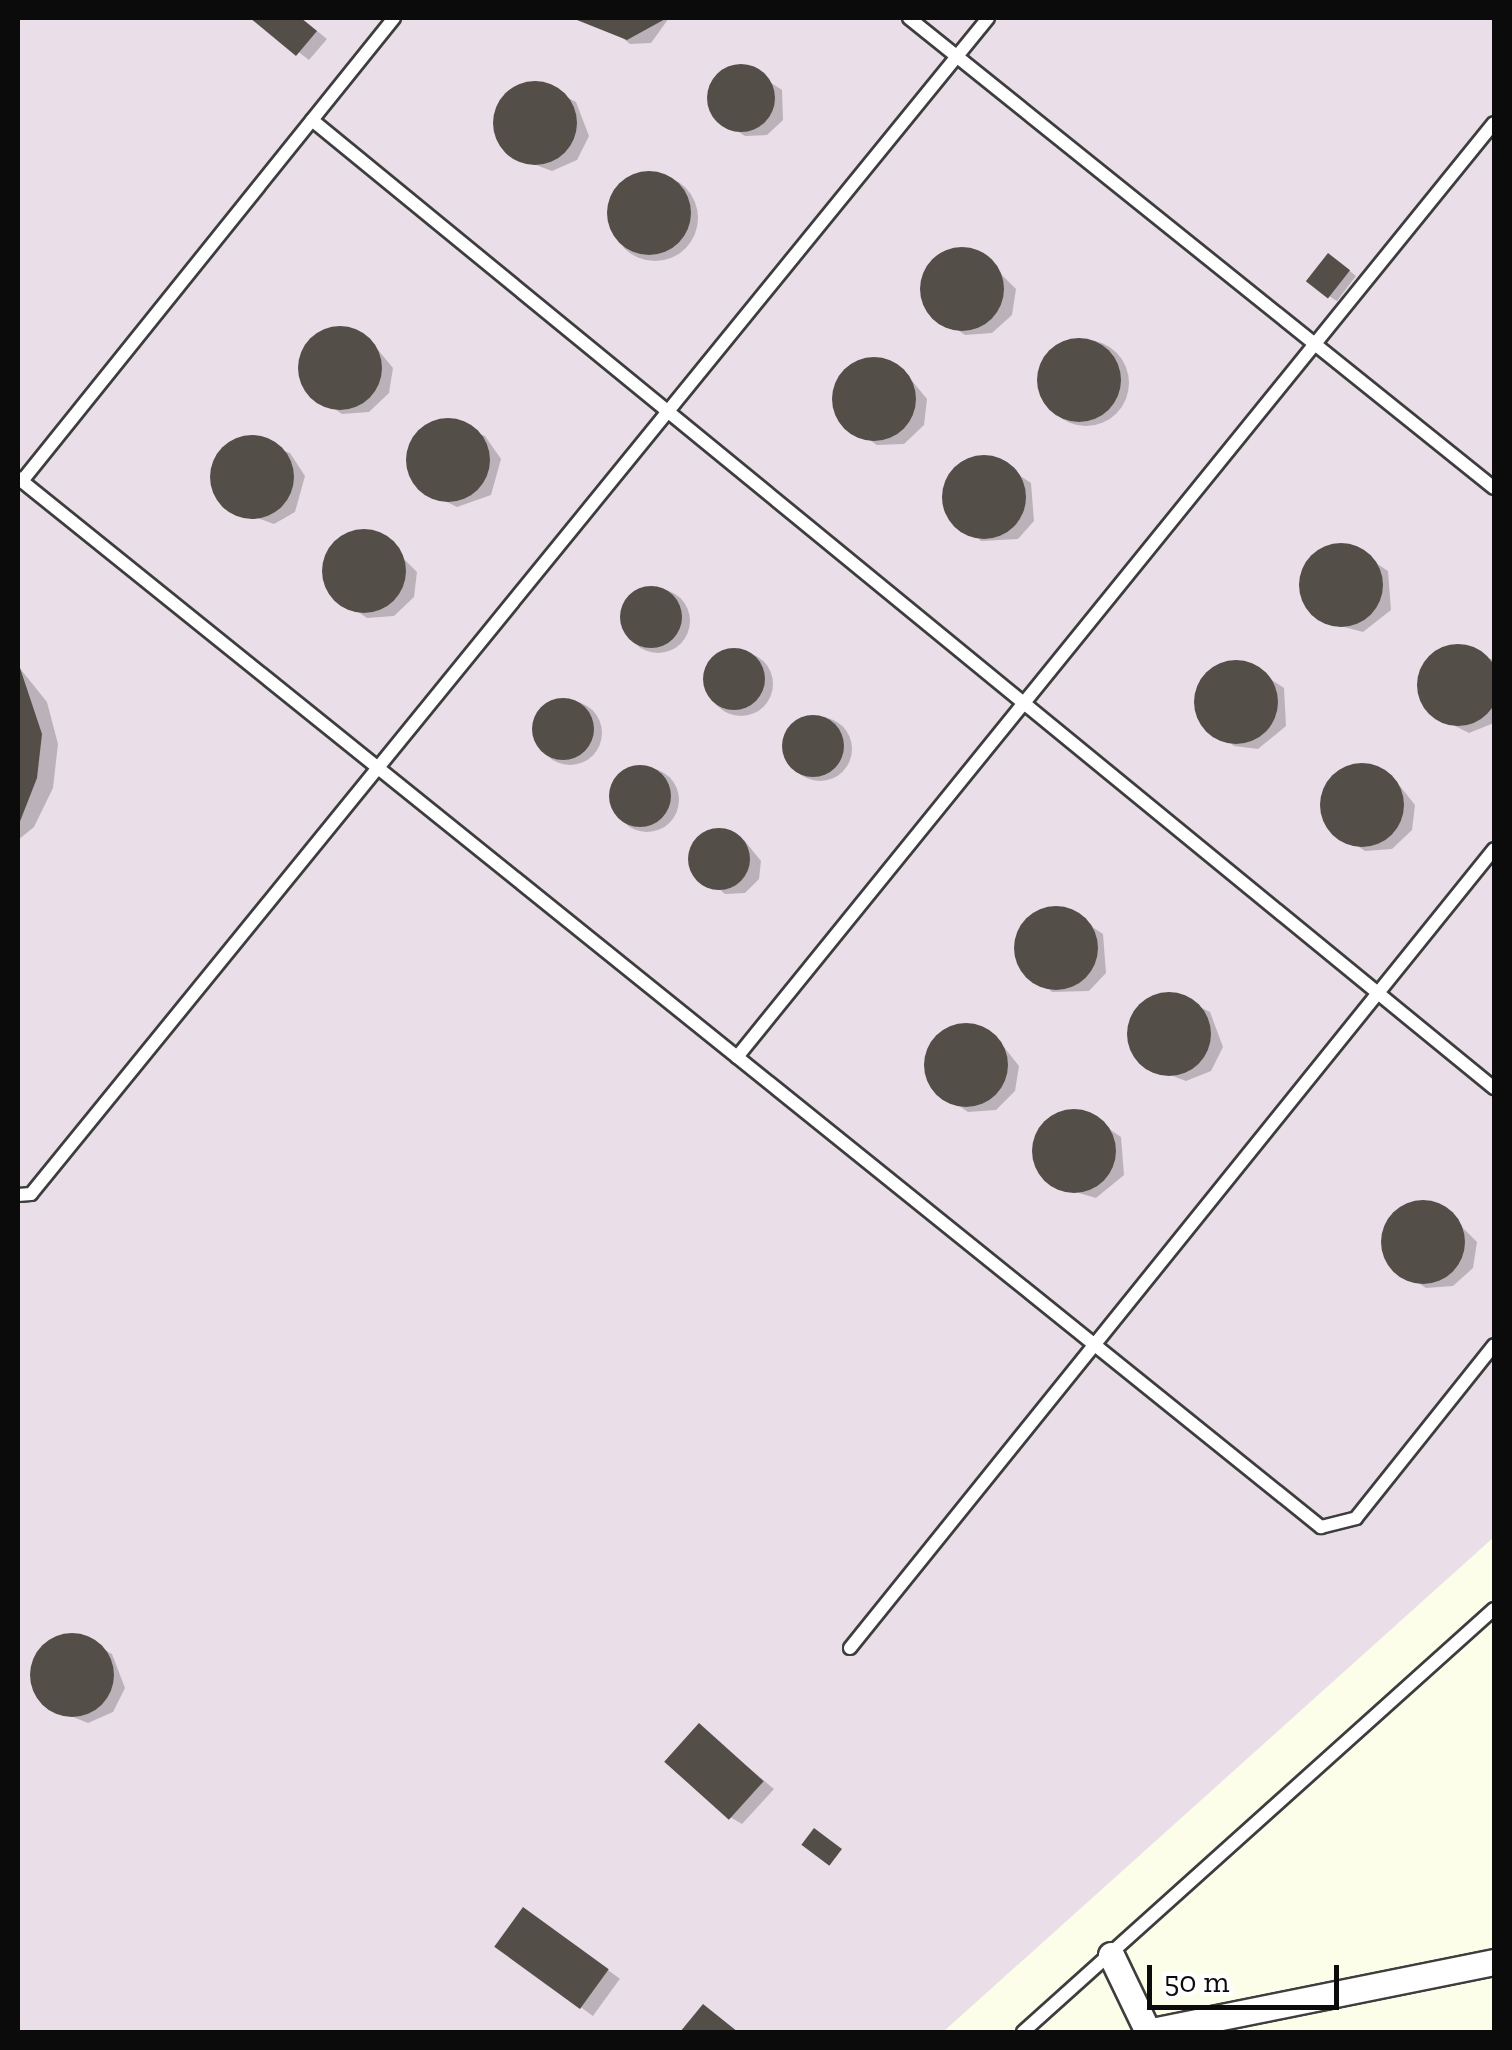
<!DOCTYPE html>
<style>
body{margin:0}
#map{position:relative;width:1512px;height:2050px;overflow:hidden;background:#fdfeea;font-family:"Zilla Slab",serif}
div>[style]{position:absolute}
.industrial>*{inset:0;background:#eadfe8}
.shadow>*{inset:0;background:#0003;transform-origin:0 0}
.round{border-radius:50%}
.building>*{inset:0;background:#534f48;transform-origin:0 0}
.roads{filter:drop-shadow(2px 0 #3e3e3e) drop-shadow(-2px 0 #3e3e3e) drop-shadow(0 2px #3e3e3e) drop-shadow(0 -2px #3e3e3e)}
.service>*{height:12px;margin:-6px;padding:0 6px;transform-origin:6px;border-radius:6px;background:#fff}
.minor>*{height:25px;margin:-12.5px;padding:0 12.5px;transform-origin:12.5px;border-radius:12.5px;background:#fff}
span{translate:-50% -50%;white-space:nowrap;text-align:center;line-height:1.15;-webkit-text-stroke:10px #fff;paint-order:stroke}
.frame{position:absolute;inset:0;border:20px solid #0b0b0b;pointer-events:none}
.scale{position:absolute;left:1147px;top:1965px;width:192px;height:45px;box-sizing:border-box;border:5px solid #0b0b0b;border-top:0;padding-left:12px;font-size:30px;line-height:35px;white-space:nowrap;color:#0b0b0b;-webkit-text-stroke:8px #fff;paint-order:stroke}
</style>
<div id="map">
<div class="industrial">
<div style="clip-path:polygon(18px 18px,1494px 18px,1494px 1537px,943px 2032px,18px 2032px)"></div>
</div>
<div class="shadow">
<div style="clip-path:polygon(254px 18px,301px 18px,327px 39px,309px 60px)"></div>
<div style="clip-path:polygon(598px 18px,669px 18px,651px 43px,630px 44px)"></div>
<div style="clip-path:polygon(744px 66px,782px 90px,783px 120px,767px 135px,745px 136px,714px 116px,709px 95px,725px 71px)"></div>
<div style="clip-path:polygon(540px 84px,576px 102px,589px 136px,577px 160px,552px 171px,512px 156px,497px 133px,506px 97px)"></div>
<div class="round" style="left:612px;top:175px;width:86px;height:86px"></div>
<div style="clip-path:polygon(980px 253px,1016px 289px,1012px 315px,992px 333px,965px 335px,930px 311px,926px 272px,943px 254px)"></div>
<div style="clip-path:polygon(1336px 260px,1356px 276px,1337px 301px,1329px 296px)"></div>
<div style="clip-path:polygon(332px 329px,369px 339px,393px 368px,389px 393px,369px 412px,342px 414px,307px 390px,304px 351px)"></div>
<div class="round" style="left:1043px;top:340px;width:86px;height:86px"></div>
<div style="clip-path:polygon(866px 360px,904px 371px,927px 399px,924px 425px,904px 444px,877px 445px,841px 421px,838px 383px)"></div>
<div style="clip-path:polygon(445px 420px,485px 436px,501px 459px,491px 495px,457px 507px,421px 489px,408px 455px,420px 431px)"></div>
<div style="clip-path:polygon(250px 438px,290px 453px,305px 476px,295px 512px,274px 524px,225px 506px,212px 473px,225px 449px)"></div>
<div style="clip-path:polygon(995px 459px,1031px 483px,1034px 521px,1018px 539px,981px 541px,945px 504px,948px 479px,968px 460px)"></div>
<div style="clip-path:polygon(381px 536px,417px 572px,414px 597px,394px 616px,367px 618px,331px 594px,328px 555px,345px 537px)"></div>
<div style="clip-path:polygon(1352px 547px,1388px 571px,1391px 610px,1363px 632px,1325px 622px,1302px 593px,1305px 568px,1325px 549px)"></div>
<div class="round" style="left:626px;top:589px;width:64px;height:64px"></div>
<div style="clip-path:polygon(1457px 646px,1494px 660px,1494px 723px,1469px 733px,1433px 715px,1420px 681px,1432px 656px)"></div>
<div class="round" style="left:709px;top:652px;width:64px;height:64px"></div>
<div style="clip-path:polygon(1248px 664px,1284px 688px,1286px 726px,1258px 749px,1234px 746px,1202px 722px,1201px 684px,1221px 666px)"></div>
<div style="clip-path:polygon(18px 666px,47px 702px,58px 744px,53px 788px,34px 827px,18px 840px)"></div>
<div class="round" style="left:538px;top:701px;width:64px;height:64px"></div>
<div class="round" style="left:788px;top:717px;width:64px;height:64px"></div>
<div style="clip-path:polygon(1355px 766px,1392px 776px,1415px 805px,1412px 830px,1392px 849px,1365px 851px,1329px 827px,1326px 788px)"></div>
<div class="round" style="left:615px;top:768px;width:64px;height:64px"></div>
<div style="clip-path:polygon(714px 831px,744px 840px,761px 861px,759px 879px,745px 893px,725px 894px,691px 865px,693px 847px)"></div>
<div style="clip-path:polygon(1067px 910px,1103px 934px,1106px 973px,1089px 991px,1052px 992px,1016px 956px,1020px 931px,1040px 912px)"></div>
<div style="clip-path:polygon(1174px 994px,1210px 1012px,1223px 1047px,1211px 1071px,1186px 1081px,1146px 1066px,1131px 1043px,1140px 1007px)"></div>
<div style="clip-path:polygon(958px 1027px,996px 1037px,1019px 1066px,1015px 1091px,996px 1110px,968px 1112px,933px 1088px,930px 1049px)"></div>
<div style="clip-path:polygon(1086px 1113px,1121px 1137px,1124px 1175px,1096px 1198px,1058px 1187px,1035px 1158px,1039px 1133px,1059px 1115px)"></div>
<div style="clip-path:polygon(1441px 1206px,1477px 1242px,1473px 1268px,1453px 1286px,1426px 1288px,1390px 1264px,1387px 1225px,1404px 1207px)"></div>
<div style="clip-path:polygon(77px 1636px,112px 1654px,125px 1688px,113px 1712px,88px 1723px,48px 1707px,33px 1685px,43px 1649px)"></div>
<div style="clip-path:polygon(699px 1726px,774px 1789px,742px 1824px,730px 1817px)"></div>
<div style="left:535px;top:1917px;width:105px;height:46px;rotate:36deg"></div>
</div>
<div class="building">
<div style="clip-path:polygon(250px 18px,301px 18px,317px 31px,296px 56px)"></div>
<div style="clip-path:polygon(572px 18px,667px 18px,627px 40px)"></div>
<div class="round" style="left:707px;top:64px;width:68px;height:68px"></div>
<div class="round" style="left:493px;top:81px;width:84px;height:84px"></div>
<div class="round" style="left:607px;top:171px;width:84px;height:84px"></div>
<div class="round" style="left:920px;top:247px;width:84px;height:84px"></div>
<div style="left:1328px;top:253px;width:28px;height:36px;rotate:38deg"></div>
<div class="round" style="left:298px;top:326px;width:84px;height:84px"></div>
<div class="round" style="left:1037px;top:338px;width:84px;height:84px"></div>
<div class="round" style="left:832px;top:357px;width:84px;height:84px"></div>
<div class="round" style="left:406px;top:418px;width:84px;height:84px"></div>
<div class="round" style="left:210px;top:435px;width:84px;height:84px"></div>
<div class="round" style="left:942px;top:455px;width:84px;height:84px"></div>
<div class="round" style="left:322px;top:529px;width:84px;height:84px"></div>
<div class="round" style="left:1299px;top:543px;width:84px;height:84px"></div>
<div class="round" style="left:620px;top:586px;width:62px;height:62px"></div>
<div class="round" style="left:1417px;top:644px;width:82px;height:82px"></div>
<div class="round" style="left:703px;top:648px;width:62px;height:62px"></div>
<div class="round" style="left:1194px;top:660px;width:84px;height:84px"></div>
<div style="clip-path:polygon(18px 662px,42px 734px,37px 778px,19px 824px)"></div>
<div class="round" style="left:532px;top:698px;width:62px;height:62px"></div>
<div class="round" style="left:782px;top:715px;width:62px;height:62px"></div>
<div class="round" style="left:1320px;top:763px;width:84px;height:84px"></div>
<div class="round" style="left:609px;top:765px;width:62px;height:62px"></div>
<div class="round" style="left:688px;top:828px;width:62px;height:62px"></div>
<div class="round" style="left:1014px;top:906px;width:84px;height:84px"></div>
<div class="round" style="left:1127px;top:992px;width:84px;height:84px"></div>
<div class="round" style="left:924px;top:1023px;width:84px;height:84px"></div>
<div class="round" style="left:1032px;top:1109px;width:84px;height:84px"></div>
<div class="round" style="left:1381px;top:1200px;width:84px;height:84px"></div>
<div class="round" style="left:30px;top:1633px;width:84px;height:84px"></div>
<div style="left:699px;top:1723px;width:87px;height:52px;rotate:42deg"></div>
<div style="left:814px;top:1828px;width:35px;height:21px;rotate:37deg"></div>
<div style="left:523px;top:1907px;width:106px;height:49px;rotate:36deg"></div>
<div style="clip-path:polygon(703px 2004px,738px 2032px,680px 2032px)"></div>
</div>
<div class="roads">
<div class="service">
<div style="left:909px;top:18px;width:750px;rotate:38.78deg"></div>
<div style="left:312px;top:120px;width:1528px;rotate:39.32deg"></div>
<div style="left:18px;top:478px;width:1673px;rotate:38.84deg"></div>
<div style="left:1321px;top:1527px;width:36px;rotate:-14deg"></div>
<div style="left:1356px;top:1518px;width:221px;rotate:-51.4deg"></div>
<div style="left:22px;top:481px;width:594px;rotate:-51.22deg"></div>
<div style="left:737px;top:1057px;width:1202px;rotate:-50.98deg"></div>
<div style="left:18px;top:1195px;width:13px;rotate:-4deg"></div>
<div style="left:31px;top:1194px;width:1516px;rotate:-50.86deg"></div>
<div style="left:850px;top:1648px;width:1026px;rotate:-51.13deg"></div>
<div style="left:1023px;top:2032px;width:633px;rotate:-41.93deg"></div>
</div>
<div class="minor">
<div style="left:1111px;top:1955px;width:85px;rotate:64.3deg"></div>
<div style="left:1147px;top:2032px;width:354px;rotate:-11.4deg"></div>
</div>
</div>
<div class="frame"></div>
<div class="scale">50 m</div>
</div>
